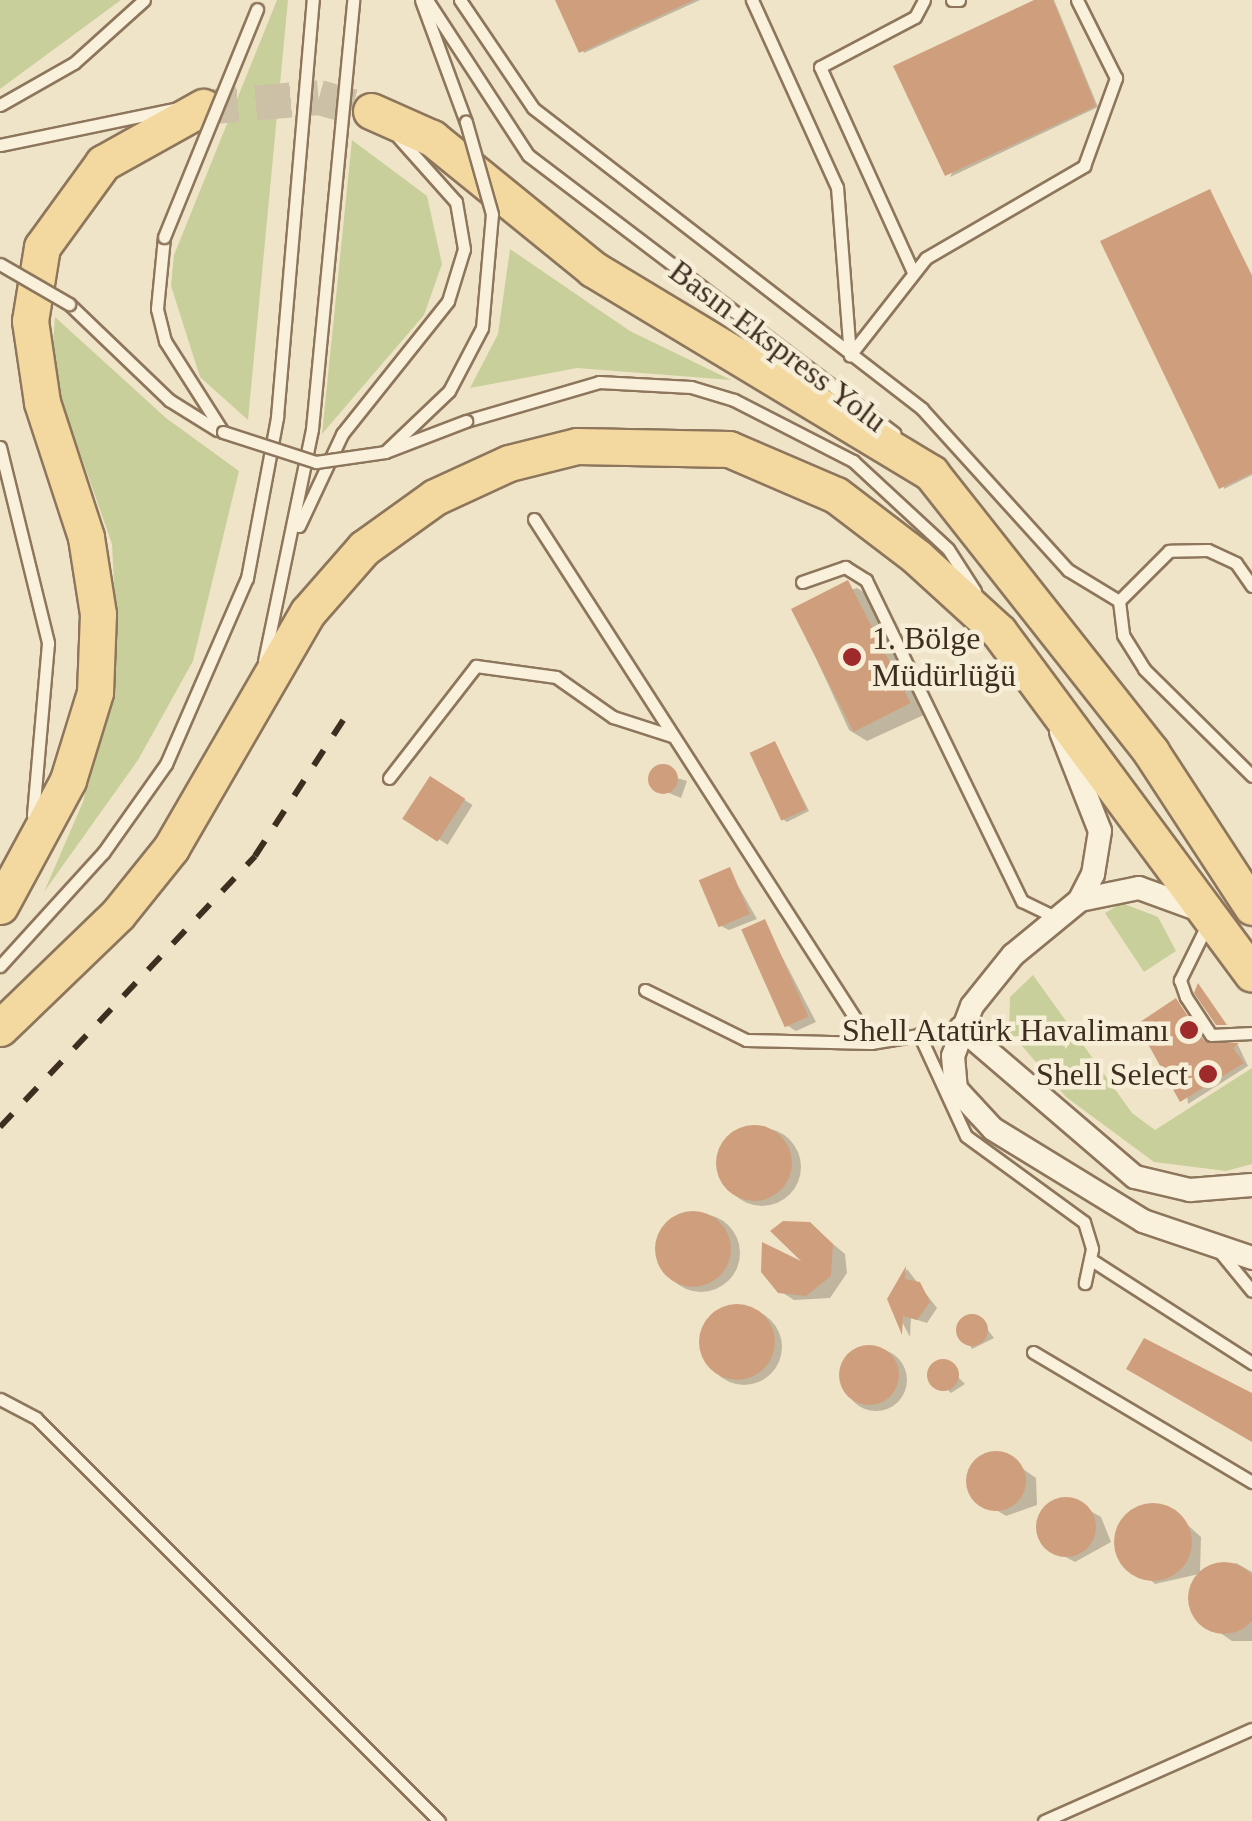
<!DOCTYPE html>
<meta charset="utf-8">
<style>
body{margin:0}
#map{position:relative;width:1252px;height:1821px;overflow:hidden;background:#f0e4c8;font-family:"Times New Roman",serif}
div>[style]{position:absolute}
.green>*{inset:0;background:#c9cf9b}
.shadow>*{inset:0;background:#0003;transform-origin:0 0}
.round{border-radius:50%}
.building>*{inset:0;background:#cf9f7d;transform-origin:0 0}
.primary-tunnel>*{height:35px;margin-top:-17.5px;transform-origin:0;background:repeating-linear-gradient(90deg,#ccc0a6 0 35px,transparent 0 53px)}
.roads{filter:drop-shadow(2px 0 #8d765c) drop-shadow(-2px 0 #8d765c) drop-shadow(0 2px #8d765c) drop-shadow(0 -2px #8d765c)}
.lane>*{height:11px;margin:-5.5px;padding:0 5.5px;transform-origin:5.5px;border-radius:5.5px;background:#faf1dc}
.street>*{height:22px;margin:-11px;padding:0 11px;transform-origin:11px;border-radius:11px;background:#faf1dc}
.primary>*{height:35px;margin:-17.5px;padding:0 17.5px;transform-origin:17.5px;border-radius:17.5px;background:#f3d9a0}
.rail>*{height:6px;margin-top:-3px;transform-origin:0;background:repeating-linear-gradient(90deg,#3d2e20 0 18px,transparent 0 36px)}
.bridges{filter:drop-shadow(2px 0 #8d765c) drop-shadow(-2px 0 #8d765c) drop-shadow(0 2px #8d765c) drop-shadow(0 -2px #8d765c)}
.lane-bridge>*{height:11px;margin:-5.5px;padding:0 5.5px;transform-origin:5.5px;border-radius:5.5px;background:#faf1dc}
.dots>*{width:28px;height:28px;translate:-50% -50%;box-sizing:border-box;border:5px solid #f7eed8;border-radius:50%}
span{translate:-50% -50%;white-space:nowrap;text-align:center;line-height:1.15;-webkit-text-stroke:9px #f7eed8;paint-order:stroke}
.street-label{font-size:32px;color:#3d2e20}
.poi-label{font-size:32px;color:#3d2e20}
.left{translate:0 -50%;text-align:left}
.right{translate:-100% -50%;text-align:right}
</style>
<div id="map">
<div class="green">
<div style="clip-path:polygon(0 0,121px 0,0 89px)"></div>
<div style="clip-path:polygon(277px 0,288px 0,248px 420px,200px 377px,171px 286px,174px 255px)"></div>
<div style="clip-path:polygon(352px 140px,427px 196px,442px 264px,424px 315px,322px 434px)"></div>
<div style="clip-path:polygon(510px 249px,630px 331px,731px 380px,577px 368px,470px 388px,498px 334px)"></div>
<div style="clip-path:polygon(55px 317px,166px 418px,239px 471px,193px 661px,138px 760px,44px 892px,83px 802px,117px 646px,112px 544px,51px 370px)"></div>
<div style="clip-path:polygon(1122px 903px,1158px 917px,1176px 951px,1144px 972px,1105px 913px)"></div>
<div style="clip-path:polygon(1033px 975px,1132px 1113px,1155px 1130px,1252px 1068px,1252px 1164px,1226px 1171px,1154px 1162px,1066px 1097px,1009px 1031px,1010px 997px)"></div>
</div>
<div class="shadow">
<div style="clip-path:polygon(558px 0,700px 0,584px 53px)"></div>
<div style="clip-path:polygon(1040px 0,1054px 0,1098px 107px,950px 177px)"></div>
<div style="clip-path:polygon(1210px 191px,1252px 275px,1252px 475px,1224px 489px)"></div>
<div style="clip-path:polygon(857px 588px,875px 599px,928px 713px,867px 741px,849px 730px,793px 608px)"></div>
<div style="clip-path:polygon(775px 743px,809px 811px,787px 822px,784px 820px)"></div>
<div style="clip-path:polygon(655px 771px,687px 781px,681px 798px,652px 786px)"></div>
<div style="left:431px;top:779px;width:49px;height:47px;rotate:32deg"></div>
<div style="clip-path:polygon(729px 870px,757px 919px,729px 930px,721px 926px)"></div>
<div style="clip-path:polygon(764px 922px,816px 1022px,796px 1031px,788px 1026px)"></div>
<div style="clip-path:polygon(1176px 1000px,1207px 1044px,1238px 1045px,1248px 1066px,1188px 1104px)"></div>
<div class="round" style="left:723px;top:1128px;width:78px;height:78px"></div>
<div class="round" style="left:662px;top:1214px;width:78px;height:78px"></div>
<div style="clip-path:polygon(809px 1224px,845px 1254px,847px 1273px,830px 1298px,794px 1300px,780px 1291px,812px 1267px)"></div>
<div style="clip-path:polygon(907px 1269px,937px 1308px,927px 1323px,911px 1318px,910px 1337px,890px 1299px)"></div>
<div class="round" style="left:706px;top:1309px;width:76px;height:76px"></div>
<div style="clip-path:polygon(978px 1317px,994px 1338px,972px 1349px,959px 1327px)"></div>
<div class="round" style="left:845px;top:1349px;width:62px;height:62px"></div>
<div style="clip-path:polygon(943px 1362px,965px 1384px,951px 1393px,930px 1374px)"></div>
<div style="clip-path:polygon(1001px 1454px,1036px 1478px,1037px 1505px,1006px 1516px,972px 1495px,968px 1479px,983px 1456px)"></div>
<div style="clip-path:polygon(1071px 1500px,1101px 1517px,1111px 1542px,1075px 1562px,1047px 1547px,1038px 1524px,1053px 1502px)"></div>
<div style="clip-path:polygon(1146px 1506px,1171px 1510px,1201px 1537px,1200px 1571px,1236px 1563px,1252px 1572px,1252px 1641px,1232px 1641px,1200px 1619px,1199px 1574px,1155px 1584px,1118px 1551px,1125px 1519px)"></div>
</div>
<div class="building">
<div style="clip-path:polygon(555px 0,694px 0,579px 53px)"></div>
<div style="clip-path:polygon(1034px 0,1053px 0,1096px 106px,945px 176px,893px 66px)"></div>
<div style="clip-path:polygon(1210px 189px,1252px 277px,1252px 473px,1219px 489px,1100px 241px)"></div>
<div style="left:848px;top:580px;width:138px;height:64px;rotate:63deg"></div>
<div style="left:775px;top:741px;width:75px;height:28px;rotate:65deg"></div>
<div class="round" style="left:648px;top:764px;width:30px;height:30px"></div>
<div style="left:430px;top:776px;width:42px;height:51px;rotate:33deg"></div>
<div style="left:730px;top:867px;width:51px;height:34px;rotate:67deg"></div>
<div style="left:765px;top:919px;width:107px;height:26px;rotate:66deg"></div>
<div style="clip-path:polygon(1198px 983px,1227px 1025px,1216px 1025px,1194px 993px)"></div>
<div style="clip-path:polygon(1176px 998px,1204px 1041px,1239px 1043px,1233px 1048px,1244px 1063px,1180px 1102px,1137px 1024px)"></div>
<div class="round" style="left:716px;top:1125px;width:76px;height:76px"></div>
<div class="round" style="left:655px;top:1211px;width:76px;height:76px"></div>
<div style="clip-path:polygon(783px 1221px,810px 1222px,833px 1244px,831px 1276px,806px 1296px,778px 1293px,761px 1272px,762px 1242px,801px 1261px,770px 1231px)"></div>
<div style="clip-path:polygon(906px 1266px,905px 1279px,920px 1282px,930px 1302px,917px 1320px,903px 1316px,902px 1335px,887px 1299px)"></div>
<div class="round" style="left:699px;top:1304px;width:76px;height:76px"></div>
<div class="round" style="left:956px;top:1314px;width:32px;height:32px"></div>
<div style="clip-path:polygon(1144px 1338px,1252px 1393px,1252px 1442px,1126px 1369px)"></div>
<div class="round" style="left:839px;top:1345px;width:60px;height:60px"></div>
<div class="round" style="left:927px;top:1359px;width:32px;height:32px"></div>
<div class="round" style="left:966px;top:1451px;width:60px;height:60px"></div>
<div class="round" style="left:1036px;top:1497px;width:60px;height:60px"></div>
<div class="round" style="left:1114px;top:1503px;width:78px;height:78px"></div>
<div class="round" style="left:1188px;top:1562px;width:72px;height:72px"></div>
</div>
<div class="primary-tunnel">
<div style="left:203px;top:107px;width:116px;rotate:-4.9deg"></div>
<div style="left:319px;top:97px;width:54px;rotate:15.1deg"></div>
</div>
<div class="roads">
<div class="lane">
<div style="left:421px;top:0;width:130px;rotate:69.8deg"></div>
<div style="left:427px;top:0;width:185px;rotate:56.9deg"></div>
<div style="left:528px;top:155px;width:460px;rotate:37.2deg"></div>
<div style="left:460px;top:0;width:130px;rotate:55.9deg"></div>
<div style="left:533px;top:108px;width:492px;rotate:37.7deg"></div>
<div style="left:922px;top:409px;width:217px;rotate:47.8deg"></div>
<div style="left:1068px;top:570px;width:60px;rotate:31.3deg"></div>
<div style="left:752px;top:0;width:205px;rotate:65.6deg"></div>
<div style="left:837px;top:187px;width:169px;rotate:85.6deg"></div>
<div style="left:952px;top:0;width:7px"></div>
<div style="left:0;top:105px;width:85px;rotate:-29.6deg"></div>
<div style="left:74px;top:63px;width:94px;rotate:-42deg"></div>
<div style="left:0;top:145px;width:183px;rotate:-11.7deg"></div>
<div style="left:164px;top:237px;width:72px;rotate:95.6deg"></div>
<div style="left:157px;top:309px;width:33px;rotate:76deg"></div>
<div style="left:165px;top:341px;width:108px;rotate:57.5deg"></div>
<div style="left:913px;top:272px;width:225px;rotate:-114.4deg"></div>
<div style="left:820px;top:67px;width:107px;rotate:-27.8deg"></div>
<div style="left:915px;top:17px;width:19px;rotate:-62deg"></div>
<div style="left:69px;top:304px;width:139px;rotate:43.8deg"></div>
<div style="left:169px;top:400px;width:57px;rotate:32deg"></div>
<div style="left:850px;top:355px;width:123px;rotate:-51.9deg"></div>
<div style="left:926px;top:258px;width:183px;rotate:-30.2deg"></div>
<div style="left:1084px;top:166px;width:94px;rotate:-70deg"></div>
<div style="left:1116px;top:78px;width:87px;rotate:-116.6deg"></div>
<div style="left:466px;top:421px;width:139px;rotate:-16.3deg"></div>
<div style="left:599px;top:382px;width:92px;rotate:3.1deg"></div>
<div style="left:691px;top:387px;width:45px;rotate:16.8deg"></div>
<div style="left:734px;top:400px;width:134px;rotate:27.1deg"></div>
<div style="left:853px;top:461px;width:129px;rotate:42.8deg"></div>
<div style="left:948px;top:549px;width:50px;rotate:57.3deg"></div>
<div style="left:0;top:447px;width:202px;rotate:76.2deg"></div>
<div style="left:48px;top:643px;width:173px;rotate:95deg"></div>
<div style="left:534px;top:519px;width:623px;rotate:57.25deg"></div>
<div style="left:299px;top:526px;width:102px;rotate:-64.9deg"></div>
<div style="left:342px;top:434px;width:170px;rotate:-51.4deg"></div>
<div style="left:448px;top:301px;width:54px;rotate:-72.9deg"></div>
<div style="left:464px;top:249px;width:48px;rotate:-99.7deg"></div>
<div style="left:456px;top:202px;width:87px;rotate:-131.7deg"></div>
<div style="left:802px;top:582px;width:46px;rotate:-19.2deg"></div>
<div style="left:845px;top:567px;width:25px;rotate:32deg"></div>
<div style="left:866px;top:580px;width:357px;rotate:64.1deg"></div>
<div style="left:1022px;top:901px;width:41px;rotate:25.9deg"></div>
<div style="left:1252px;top:586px;width:28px;rotate:-125deg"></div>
<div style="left:1236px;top:563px;width:31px;rotate:-155deg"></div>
<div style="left:1208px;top:550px;width:39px;rotate:179deg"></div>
<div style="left:1169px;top:551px;width:71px;rotate:135deg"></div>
<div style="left:1119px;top:601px;width:34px;rotate:83deg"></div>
<div style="left:1123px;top:635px;width:40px;rotate:58deg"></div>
<div style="left:1144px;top:669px;width:152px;rotate:44.7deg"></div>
<div style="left:264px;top:661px;width:237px;rotate:-78.3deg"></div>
<div style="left:312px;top:429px;width:431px;rotate:-84.5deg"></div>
<div style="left:389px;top:778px;width:142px;rotate:-52.2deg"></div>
<div style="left:476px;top:666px;width:81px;rotate:7.8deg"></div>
<div style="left:556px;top:677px;width:70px;rotate:35.1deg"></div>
<div style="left:613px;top:717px;width:62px;rotate:17.9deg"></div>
<div style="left:1208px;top:923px;width:64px;rotate:116.2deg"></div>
<div style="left:1180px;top:980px;width:18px;rotate:71deg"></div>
<div style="left:1186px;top:997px;width:45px;rotate:56.7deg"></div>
<div style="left:1211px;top:1035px;width:41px;rotate:-2.8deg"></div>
<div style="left:0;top:966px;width:153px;rotate:-47.7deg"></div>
<div style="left:103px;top:853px;width:109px;rotate:-54.7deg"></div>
<div style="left:166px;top:764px;width:203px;rotate:-66.5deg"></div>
<div style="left:247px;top:578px;width:164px;rotate:-79.4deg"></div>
<div style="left:277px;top:417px;width:419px;rotate:-85.1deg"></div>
<div style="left:645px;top:990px;width:113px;rotate:26.3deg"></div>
<div style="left:746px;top:1040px;width:125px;rotate:1.4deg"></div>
<div style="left:871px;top:1043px;width:91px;rotate:-9.5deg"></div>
<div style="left:919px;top:1034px;width:112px;rotate:65.3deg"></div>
<div style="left:966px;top:1136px;width:146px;rotate:36.1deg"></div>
<div style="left:1084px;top:1222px;width:28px;rotate:73deg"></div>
<div style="left:1092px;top:1249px;width:35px;rotate:102deg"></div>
<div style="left:1220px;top:1252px;width:50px;rotate:50.6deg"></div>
<div style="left:1090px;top:1259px;width:193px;rotate:32.7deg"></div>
<div style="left:1033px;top:1352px;width:255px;rotate:30.7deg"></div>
<div style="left:0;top:1399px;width:41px;rotate:27.8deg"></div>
<div style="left:36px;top:1418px;width:570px;rotate:45deg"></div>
<div style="left:1044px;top:1821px;width:227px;rotate:-23.9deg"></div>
</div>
<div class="street">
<div style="left:1061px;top:732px;width:106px;rotate:68.5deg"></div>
<div style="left:1100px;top:831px;width:44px;rotate:99.2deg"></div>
<div style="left:1093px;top:874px;width:29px;rotate:117deg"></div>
<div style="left:1080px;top:900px;width:87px;rotate:140.6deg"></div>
<div style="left:1013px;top:955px;width:65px;rotate:128.8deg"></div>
<div style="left:972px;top:1006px;width:53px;rotate:110.8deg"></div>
<div style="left:953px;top:1056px;width:33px;rotate:85deg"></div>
<div style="left:956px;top:1089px;width:54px;rotate:47.2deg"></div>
<div style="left:993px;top:1129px;width:176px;rotate:31.5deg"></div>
<div style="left:1143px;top:1221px;width:115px;rotate:18.7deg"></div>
<div style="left:1080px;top:900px;width:60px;rotate:-11.5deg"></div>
<div style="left:1139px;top:888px;width:70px;rotate:20deg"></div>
<div style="left:961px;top:1028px;width:229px;rotate:40.6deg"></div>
<div style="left:1135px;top:1177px;width:57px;rotate:13.3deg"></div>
<div style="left:1190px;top:1190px;width:62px;rotate:-4.6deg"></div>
</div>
<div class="primary">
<div style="left:371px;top:111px;width:67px;rotate:23.9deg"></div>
<div style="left:432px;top:138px;width:208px;rotate:39.1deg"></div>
<div style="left:593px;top:269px;width:395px;rotate:31.1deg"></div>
<div style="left:931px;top:473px;width:355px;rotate:51.7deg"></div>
<div style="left:1151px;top:752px;width:185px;rotate:56.9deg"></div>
<div style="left:0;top:906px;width:143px;rotate:-61.6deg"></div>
<div style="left:68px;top:780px;width:92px;rotate:-72.9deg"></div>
<div style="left:95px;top:692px;width:78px;rotate:-87.8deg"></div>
<div style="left:98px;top:614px;width:78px;rotate:-98.9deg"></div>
<div style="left:86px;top:537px;width:142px;rotate:-108.1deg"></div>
<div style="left:42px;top:402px;width:82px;rotate:-98.4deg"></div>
<div style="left:30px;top:321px;width:75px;rotate:-80.8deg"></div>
<div style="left:42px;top:247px;width:104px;rotate:-54deg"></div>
<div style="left:103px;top:163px;width:115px;rotate:-29.2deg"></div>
<div style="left:0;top:1028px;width:164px;rotate:-44deg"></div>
<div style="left:118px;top:914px;width:85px;rotate:-51.2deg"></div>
<div style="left:171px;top:848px;width:273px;rotate:-59.9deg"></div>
<div style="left:308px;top:612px;width:85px;rotate:-48.8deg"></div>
<div style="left:364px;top:548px;width:87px;rotate:-35.7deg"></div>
<div style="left:435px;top:497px;width:81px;rotate:-24.7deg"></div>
<div style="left:509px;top:463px;width:70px;rotate:-14deg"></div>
<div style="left:577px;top:446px;width:152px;rotate:1.1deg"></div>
<div style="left:729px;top:449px;width:116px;rotate:23.3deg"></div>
<div style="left:836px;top:495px;width:102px;rotate:37.4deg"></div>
<div style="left:917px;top:557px;width:111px;rotate:42.4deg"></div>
<div style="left:999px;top:632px;width:425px;rotate:53.5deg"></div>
</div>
</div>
<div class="rail">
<div style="left:0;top:1127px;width:372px;rotate:-46.7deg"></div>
<div style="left:255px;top:856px;width:167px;rotate:-57deg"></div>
</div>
<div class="bridges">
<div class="lane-bridge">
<div style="left:164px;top:237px;width:246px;rotate:-67.8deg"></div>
<div style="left:0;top:264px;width:80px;rotate:30.1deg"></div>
<div style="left:223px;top:432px;width:98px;rotate:17.9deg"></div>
<div style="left:316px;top:462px;width:70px;rotate:-8.2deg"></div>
<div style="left:385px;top:452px;width:87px;rotate:-20.9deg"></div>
<div style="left:385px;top:452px;width:88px;rotate:-43.6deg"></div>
<div style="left:449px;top:391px;width:71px;rotate:-62.4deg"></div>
<div style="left:482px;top:328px;width:114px;rotate:-85deg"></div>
<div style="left:492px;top:214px;width:96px;rotate:-105.8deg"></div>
</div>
</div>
<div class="dots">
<div style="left:852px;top:657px;background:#9e2a2b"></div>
<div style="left:1189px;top:1030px;background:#9e2a2b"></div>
<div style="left:1208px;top:1074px;background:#9e2a2b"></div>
</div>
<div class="street-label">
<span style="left:778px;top:346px;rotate:37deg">Basın Ekspress Yolu</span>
</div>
<div class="poi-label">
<span class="left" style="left:872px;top:657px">1. Bölge<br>Müdürlüğü</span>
<span class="right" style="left:1169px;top:1030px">Shell Atatürk Havalimanı</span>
<span class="right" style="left:1188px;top:1074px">Shell Select</span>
</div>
</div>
